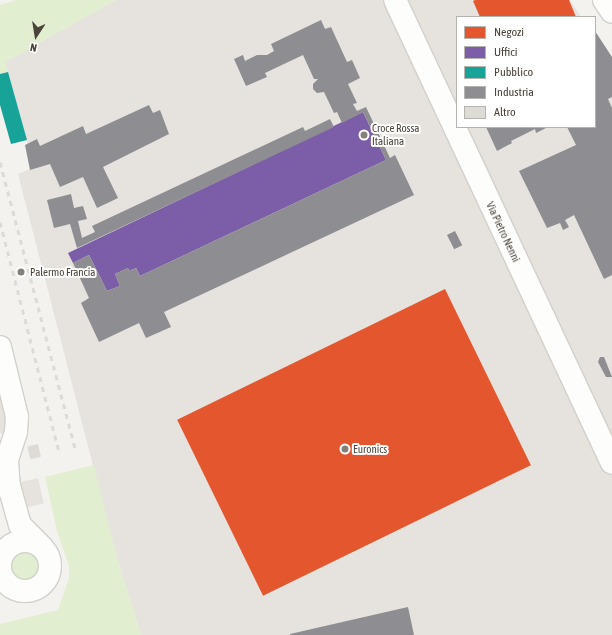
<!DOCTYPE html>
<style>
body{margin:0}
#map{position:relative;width:612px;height:635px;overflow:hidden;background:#f4f2ee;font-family:"Asap Condensed",sans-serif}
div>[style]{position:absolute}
.industrial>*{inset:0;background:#e6e2de}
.green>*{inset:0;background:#e1eecf}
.round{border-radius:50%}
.parking>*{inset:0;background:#e6e3df;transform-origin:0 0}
.shops>*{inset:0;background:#e4572e;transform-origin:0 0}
.offices>*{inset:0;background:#7b5ea7}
.public>*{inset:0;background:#17a398}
.industry>*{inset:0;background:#8d8d92;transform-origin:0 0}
.building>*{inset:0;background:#dedbd6;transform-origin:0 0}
.roads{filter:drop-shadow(1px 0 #d2d0cb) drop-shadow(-1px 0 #d2d0cb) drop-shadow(0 1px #d2d0cb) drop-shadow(0 -1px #d2d0cb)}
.minor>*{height:22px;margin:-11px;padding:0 11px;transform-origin:11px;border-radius:11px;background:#fdfdfc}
.minor>.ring{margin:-11px;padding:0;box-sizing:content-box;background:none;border:22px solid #fdfdfc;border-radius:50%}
.rail>*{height:3px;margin-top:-1.5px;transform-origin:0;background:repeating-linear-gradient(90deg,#dbdbda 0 5px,transparent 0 10px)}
.dots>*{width:11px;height:11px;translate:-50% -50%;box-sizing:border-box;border:2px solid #fff;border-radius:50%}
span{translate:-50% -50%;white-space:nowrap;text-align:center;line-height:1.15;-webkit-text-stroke:4px #fff;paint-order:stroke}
.poi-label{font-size:11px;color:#4b4439}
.left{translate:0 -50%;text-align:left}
.street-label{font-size:11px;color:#4b4439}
.legend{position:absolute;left:456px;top:16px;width:140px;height:112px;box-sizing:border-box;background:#fff;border:1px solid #b7b4b0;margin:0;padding:5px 7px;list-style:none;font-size:12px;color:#4b4439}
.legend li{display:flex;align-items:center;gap:8px;height:20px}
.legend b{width:20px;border:1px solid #b7b4b0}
.north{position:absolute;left:16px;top:16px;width:40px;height:40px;-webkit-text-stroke:3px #fff;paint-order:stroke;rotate:192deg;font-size:11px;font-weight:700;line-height:16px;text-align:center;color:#4b4439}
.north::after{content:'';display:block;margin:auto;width:14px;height:18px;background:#4b4439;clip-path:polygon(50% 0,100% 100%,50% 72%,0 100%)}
</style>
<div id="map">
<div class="industrial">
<div style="clip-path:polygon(116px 0,570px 0,581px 17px,457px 17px,457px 127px,595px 127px,612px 66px,612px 635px,141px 635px,115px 551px,18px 174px,30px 169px,27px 140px,5px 62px)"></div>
</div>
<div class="green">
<div style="clip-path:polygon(16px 0,116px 0,5px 62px,8px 72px,0 74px,0 5px)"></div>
<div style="clip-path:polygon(94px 465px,115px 551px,141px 635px,0 635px,0 624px,58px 610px,69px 578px,69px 566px,57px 531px,45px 477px)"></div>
<div class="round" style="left:11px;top:551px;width:30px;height:30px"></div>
</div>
<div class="parking">
<div style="clip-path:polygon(0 373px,10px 414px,6px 434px,0 433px)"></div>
<div style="left:38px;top:478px;width:26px;height:21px;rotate:77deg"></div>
<div style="left:557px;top:510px;width:56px;height:136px;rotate:65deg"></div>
</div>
<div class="shops">
<div style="clip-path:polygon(475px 0,569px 0,576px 17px,480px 17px,473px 1px)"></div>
<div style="left:445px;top:289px;width:196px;height:298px;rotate:64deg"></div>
</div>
<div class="offices">
<div style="clip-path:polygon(363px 112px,386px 160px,140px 276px,136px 268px,129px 271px,128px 268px,115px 274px,120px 286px,107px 291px,89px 255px,73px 263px,68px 253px)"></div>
</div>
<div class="public">
<div style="clip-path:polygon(8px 72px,27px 140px,11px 144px,0 105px,0 74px)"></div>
</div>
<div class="industry">
<div style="clip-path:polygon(321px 20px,325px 29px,331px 27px,347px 62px,352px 60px,360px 78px,348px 84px,357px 103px,353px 104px,357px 111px,366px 107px,390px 158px,395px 155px,414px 195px,164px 312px,171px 327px,146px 338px,139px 323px,99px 342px,81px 303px,89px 298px,73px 263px,89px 255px,107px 291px,120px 286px,115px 274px,128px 268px,129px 271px,136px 268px,140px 276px,386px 160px,363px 112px,342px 123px,337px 112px,334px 113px,324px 92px,317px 93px,313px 89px,313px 84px,318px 79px,314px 79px,303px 55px,265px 73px,267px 77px,246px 86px,234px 59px,243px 55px,245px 61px,257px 55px,267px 55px,274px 51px,271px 44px)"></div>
<div style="clip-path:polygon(595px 31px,612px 57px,612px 97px,608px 99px,612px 108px,612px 275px,604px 279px,574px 215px,565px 220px,569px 227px,563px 230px,560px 223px,547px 228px,519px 171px,576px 145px,567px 127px,595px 127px)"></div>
<div style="clip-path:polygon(149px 105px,153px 113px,160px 110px,169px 134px,103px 167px,118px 198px,97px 208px,83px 177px,60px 187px,50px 164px,30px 170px,25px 145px,37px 139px,40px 146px,83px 126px,86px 134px)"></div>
<div style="clip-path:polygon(330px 119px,334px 127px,77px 248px,70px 224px,54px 228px,47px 200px,71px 194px,74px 208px,83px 206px,87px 219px,78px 221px,82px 238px,95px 232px,92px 226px,303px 127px,305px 131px)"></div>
<div style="clip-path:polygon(486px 127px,548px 127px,536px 133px,535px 129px,511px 141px,512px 143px,497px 151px)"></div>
<div style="left:455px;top:231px;width:16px;height:9px;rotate:63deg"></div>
<div style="clip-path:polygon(600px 357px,604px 357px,612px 377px,606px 377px,598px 362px)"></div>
<div style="clip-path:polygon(408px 607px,414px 635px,290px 635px,290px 634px)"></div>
</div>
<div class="building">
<div style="left:38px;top:444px;width:13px;height:11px;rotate:77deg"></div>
</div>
<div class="roads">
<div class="minor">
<div style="left:395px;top:0;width:511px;rotate:64.89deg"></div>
<div style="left:604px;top:0;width:14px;rotate:56deg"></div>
<div style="left:0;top:347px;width:72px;rotate:76.3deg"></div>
<div style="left:17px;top:417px;width:15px;rotate:94deg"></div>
<div style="left:16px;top:432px;width:29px;rotate:108deg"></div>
<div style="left:7px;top:460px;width:30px;rotate:86deg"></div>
<div style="left:6px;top:475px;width:52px;rotate:74.4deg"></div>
<div style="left:20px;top:525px;width:31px;rotate:45deg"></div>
<div class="ring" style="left:0;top:541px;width:28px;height:28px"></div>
</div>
</div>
<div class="rail">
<div style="left:0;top:162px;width:296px;rotate:75.3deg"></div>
<div style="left:0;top:222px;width:237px;rotate:75.6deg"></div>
</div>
<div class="dots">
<div style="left:364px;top:135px;background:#868178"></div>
<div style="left:21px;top:272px;background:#868178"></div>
<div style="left:345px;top:449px;background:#868178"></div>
</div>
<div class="poi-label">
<span class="left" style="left:372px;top:135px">Croce Rossa<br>Italiana</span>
<span class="left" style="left:30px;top:272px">Palermo Francia</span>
<span class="left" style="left:353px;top:449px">Euronics</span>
</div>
<div class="street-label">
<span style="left:503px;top:232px;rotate:65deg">Via Pietro Nenni</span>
</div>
<ul class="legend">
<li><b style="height:11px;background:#e4572e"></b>Negozi</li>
<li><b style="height:11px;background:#7b5ea7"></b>Uffici</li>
<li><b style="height:11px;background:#17a398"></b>Pubblico</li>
<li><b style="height:11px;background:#8d8d92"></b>Industria</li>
<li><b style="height:11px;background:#dedbd6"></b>Altro</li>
</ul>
<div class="north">N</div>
</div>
